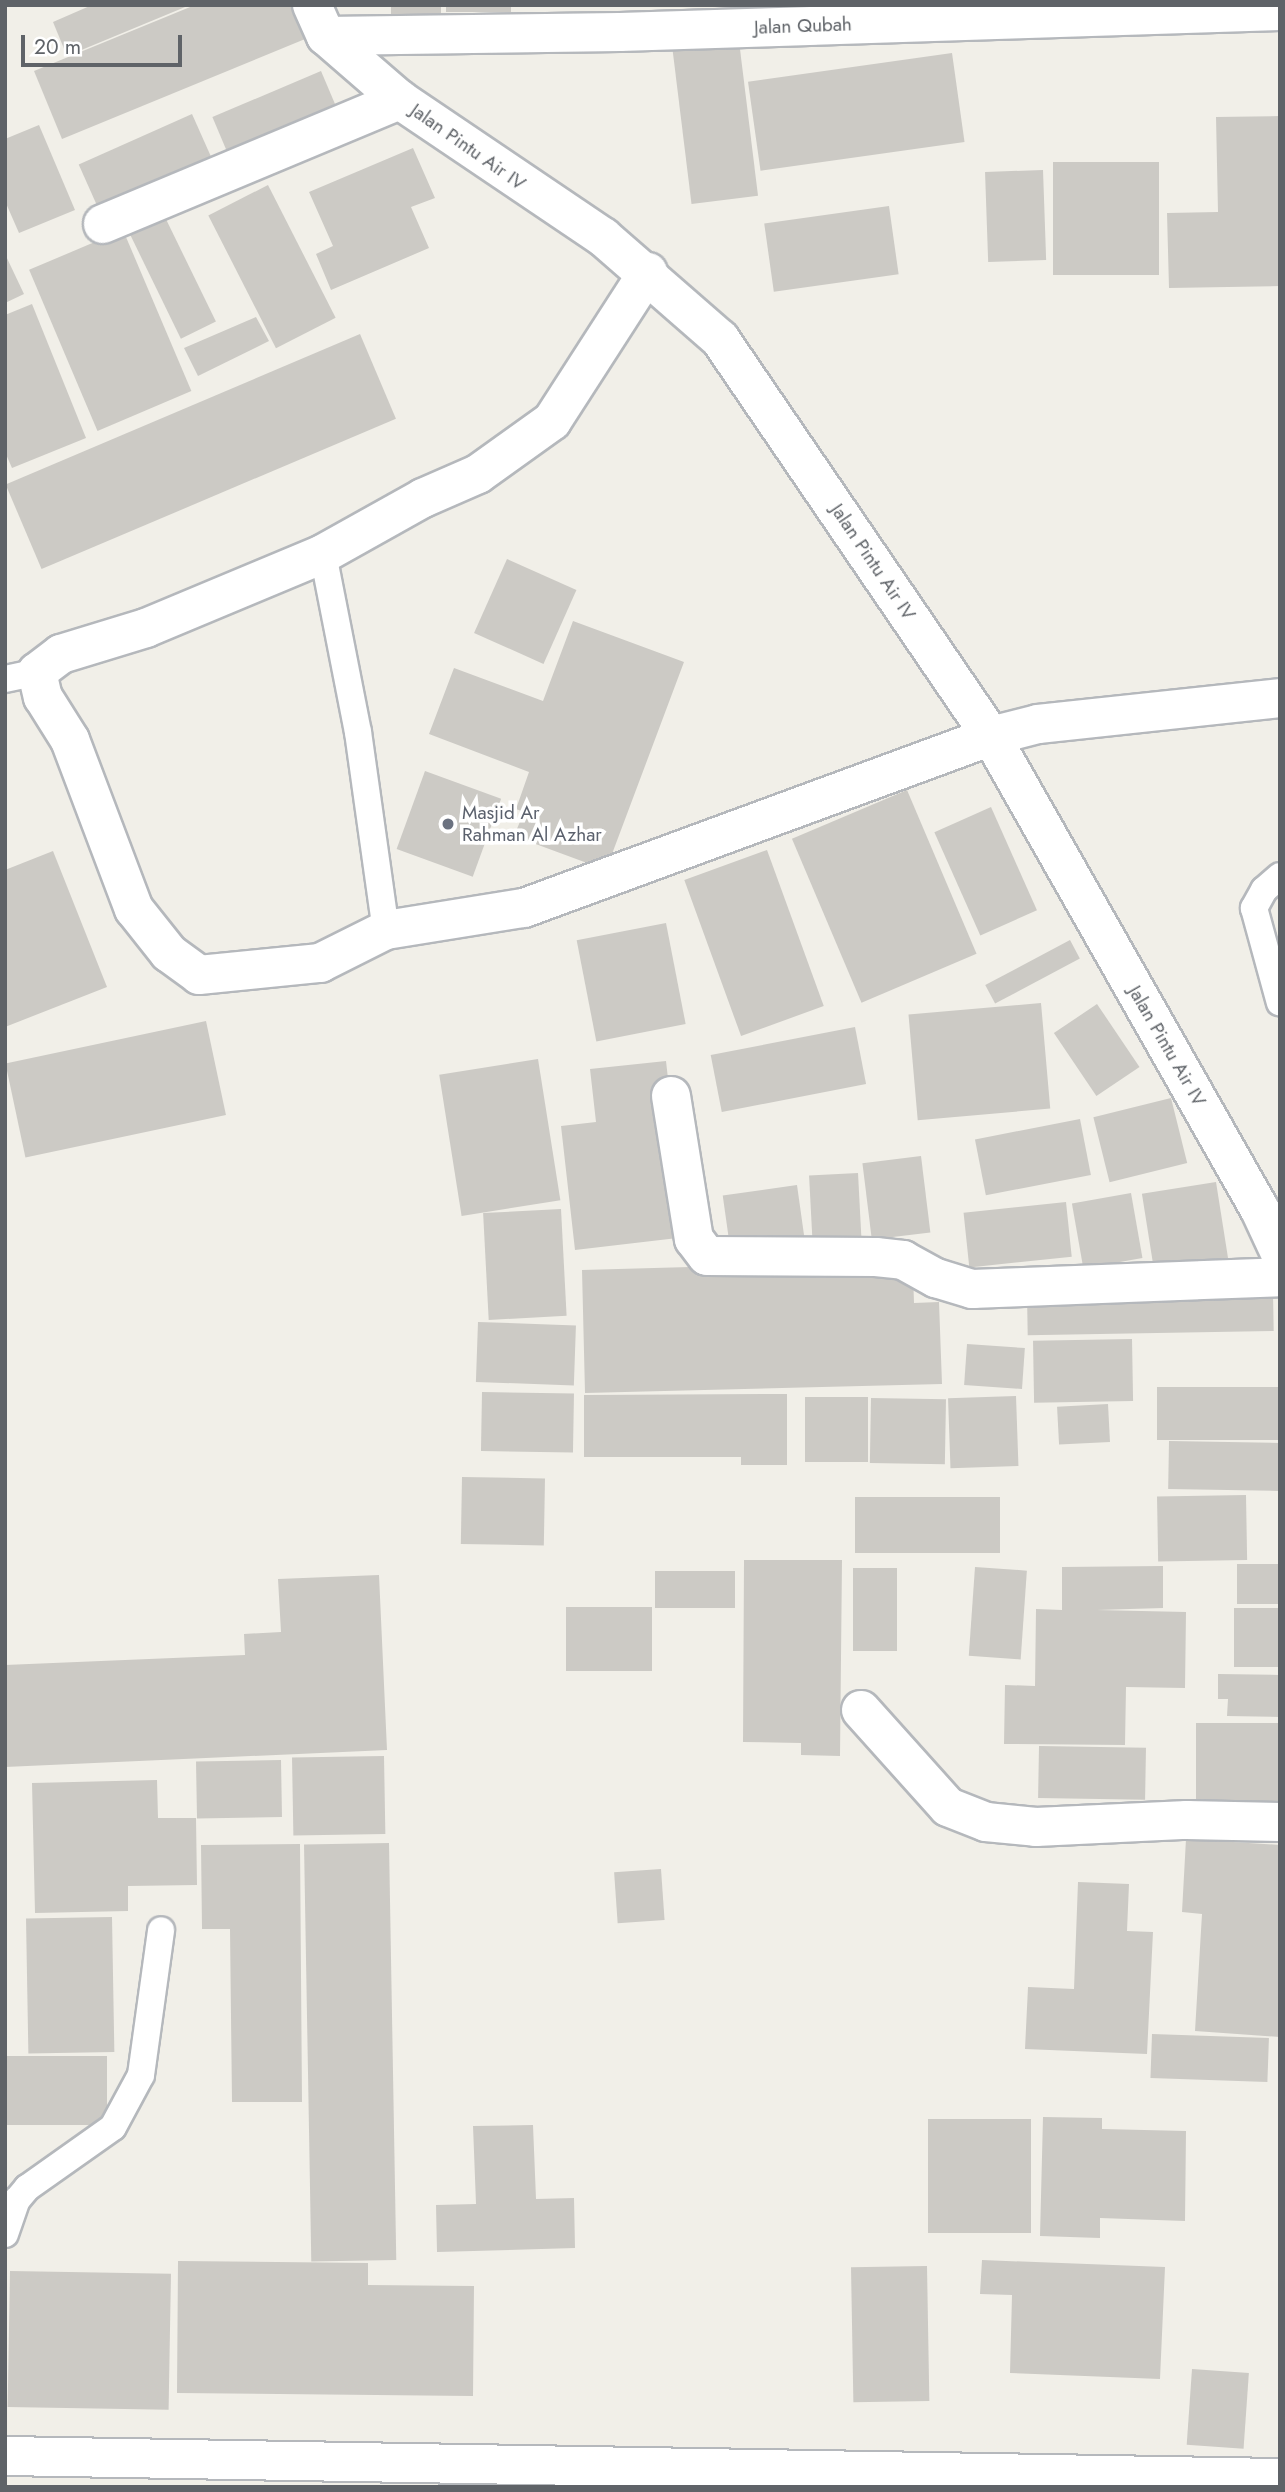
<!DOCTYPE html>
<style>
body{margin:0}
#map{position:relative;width:1285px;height:2492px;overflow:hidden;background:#f1efe8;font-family:Jost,sans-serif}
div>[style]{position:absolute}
.building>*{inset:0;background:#cccac5;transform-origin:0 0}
.roads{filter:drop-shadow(2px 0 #b5b8bc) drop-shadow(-2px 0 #b5b8bc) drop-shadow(0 2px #b5b8bc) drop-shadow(0 -2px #b5b8bc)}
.lane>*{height:26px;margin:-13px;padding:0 13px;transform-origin:13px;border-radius:13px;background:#fff}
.street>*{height:38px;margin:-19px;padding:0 19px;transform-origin:19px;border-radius:19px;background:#fff}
.secondary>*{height:38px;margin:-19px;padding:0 19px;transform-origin:19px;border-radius:19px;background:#fff}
.dots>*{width:19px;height:19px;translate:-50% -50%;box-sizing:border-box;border:4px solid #fff;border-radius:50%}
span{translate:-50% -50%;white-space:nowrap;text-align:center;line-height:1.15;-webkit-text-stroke:7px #fff;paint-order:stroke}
.street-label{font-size:19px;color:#5f6368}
.worship-label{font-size:19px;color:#5b616d}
.left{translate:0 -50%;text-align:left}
.frame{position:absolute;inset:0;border:7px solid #5f6368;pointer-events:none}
.scale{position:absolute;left:21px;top:35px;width:161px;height:32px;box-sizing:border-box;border:4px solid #5f6368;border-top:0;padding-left:9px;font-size:21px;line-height:24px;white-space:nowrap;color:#5f6368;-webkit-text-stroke:5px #fff;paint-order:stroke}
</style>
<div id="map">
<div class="building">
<div style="clip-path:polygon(92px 5px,190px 5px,67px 56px,53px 22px)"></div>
<div style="clip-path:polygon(195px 5px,297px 5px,310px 37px,62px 139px,34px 71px)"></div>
<div style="left:391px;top:5px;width:50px;height:16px"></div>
<div style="left:446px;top:5px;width:65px;height:7px"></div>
<div style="left:739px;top:41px;width:156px;height:67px;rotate:83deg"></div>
<div style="left:952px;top:53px;width:90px;height:206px;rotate:82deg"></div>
<div style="left:321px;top:71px;width:53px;height:118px;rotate:67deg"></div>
<div style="left:192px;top:114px;width:60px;height:124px;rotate:66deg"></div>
<div style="clip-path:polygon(1280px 116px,1280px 286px,1169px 288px,1167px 213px,1218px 212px,1216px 117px)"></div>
<div style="clip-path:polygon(39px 125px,75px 210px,19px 233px,5px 201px,5px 139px)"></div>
<div style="clip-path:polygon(413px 148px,435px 198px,411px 207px,429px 248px,331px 290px,316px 254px,333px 246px,309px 192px)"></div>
<div style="left:1053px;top:162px;width:106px;height:113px"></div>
<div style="left:1043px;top:170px;width:90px;height:58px;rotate:88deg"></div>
<div style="left:268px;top:185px;width:149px;height:67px;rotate:63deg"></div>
<div style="left:889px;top:206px;width:69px;height:126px;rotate:82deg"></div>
<div style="left:162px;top:211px;width:123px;height:39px;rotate:64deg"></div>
<div style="left:123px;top:230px;width:175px;height:102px;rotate:67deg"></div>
<div style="clip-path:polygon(5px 254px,24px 294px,5px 303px)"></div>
<div style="clip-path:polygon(32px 304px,86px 438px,12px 468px,5px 452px,5px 315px)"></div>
<div style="clip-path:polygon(256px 317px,269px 341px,198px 376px,184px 348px)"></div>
<div style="left:360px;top:334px;width:92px;height:385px;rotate:67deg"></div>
<div style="left:507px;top:559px;width:76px;height:81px;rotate:24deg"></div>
<div style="clip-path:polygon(573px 621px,684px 662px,606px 870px,514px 836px,524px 812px,516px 809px,529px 772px,429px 734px,454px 668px,543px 701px)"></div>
<div style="left:425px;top:771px;width:81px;height:83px;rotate:20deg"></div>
<div style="left:907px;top:790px;width:178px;height:125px;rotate:67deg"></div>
<div style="left:991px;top:807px;width:113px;height:62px;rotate:66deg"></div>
<div style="left:767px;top:850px;width:166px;height:88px;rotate:70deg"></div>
<div style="clip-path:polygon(53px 851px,107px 987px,5px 1027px,5px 870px)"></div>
<div style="left:666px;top:923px;width:103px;height:91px;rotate:79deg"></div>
<div style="left:1070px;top:940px;width:21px;height:96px;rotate:62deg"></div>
<div style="left:1041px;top:1003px;width:106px;height:133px;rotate:85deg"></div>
<div style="left:1097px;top:1004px;width:76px;height:52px;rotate:56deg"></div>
<div style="left:206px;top:1021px;width:96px;height:205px;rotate:78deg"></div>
<div style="left:855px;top:1027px;width:58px;height:147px;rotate:79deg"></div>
<div style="left:538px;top:1059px;width:143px;height:100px;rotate:81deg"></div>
<div style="clip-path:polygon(666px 1061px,686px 1237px,575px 1250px,561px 1126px,596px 1122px,590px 1069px)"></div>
<div style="left:1171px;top:1098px;width:67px;height:80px;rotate:76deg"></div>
<div style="left:1080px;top:1119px;width:57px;height:107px;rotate:79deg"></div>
<div style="left:921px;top:1156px;width:77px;height:59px;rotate:83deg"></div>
<div style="left:858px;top:1173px;width:66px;height:49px;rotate:87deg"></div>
<div style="left:1216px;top:1182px;width:77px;height:75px;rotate:81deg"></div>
<div style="left:797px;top:1185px;width:55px;height:75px;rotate:82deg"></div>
<div style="left:1131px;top:1193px;width:66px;height:60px;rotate:80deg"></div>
<div style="left:1066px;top:1202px;width:55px;height:103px;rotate:84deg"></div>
<div style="left:561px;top:1209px;width:107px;height:78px;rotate:87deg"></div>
<div style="clip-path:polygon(726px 1266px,913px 1273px,914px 1303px,939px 1302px,942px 1384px,585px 1393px,582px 1270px)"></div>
<div style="left:1273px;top:1292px;width:39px;height:246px;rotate:89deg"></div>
<div style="left:478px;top:1322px;width:98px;height:60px;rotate:2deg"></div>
<div style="left:1132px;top:1339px;width:62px;height:99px;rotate:89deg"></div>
<div style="left:967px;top:1344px;width:58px;height:41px;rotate:4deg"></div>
<div style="left:1280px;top:1387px;width:53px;height:123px;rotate:90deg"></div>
<div style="left:482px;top:1392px;width:92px;height:59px;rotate:1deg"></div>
<div style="clip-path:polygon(787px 1394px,787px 1465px,741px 1465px,741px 1457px,584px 1457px,584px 1395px)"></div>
<div style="left:1016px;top:1396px;width:70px;height:68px;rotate:88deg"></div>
<div style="left:805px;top:1397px;width:63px;height:65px"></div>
<div style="left:871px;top:1398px;width:75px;height:65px;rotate:1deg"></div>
<div style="left:1108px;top:1404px;width:38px;height:51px;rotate:87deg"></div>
<div style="left:1169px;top:1441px;width:111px;height:48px;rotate:1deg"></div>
<div style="left:462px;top:1477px;width:83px;height:67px;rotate:1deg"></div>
<div style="left:1246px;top:1495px;width:65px;height:89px;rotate:89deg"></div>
<div style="left:1000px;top:1497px;width:56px;height:145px;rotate:90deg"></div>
<div style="clip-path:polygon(744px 1560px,842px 1560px,840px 1756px,801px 1755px,801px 1743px,743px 1742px)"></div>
<div style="left:1237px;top:1564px;width:43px;height:40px"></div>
<div style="clip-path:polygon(1163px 1566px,1163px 1608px,1097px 1610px,1186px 1612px,1185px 1688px,1126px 1687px,1125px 1745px,1004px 1744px,1005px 1685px,1035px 1686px,1036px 1609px,1062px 1610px,1062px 1567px)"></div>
<div style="left:975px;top:1567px;width:52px;height:89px;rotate:4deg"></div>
<div style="left:853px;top:1568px;width:44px;height:83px"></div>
<div style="left:655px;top:1571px;width:80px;height:37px"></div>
<div style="clip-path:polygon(379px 1575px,387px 1750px,5px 1767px,5px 1665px,245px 1655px,244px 1634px,281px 1632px,278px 1579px)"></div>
<div style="left:566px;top:1607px;width:86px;height:64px"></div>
<div style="left:1234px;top:1608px;width:46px;height:59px"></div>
<div style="clip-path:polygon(1218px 1674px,1280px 1675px,1280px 1717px,1227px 1716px,1228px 1699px,1218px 1699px)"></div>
<div style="left:1196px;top:1723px;width:84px;height:80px"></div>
<div style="left:1039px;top:1746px;width:107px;height:52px;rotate:1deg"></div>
<div style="left:384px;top:1756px;width:78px;height:92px;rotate:89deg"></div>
<div style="left:281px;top:1760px;width:57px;height:85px;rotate:89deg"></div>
<div style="clip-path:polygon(157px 1780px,158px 1818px,196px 1818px,197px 1885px,128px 1886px,128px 1911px,35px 1913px,32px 1783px)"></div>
<div style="clip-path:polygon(1186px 1839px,1280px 1845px,1280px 2037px,1195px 2031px,1202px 1914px,1182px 1912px)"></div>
<div style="left:389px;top:1843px;width:417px;height:85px;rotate:89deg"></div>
<div style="clip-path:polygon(300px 1844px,302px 2102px,232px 2102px,230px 1929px,202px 1929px,201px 1845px)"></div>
<div style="left:661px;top:1869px;width:51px;height:47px;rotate:86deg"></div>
<div style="clip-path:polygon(1078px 1882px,1129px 1884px,1127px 1931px,1153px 1932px,1147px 2054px,1025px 2049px,1028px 1987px,1074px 1989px)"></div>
<div style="left:112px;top:1917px;width:135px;height:86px;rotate:89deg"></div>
<div style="left:1152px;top:2034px;width:117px;height:44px;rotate:2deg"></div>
<div style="left:5px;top:2056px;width:102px;height:69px"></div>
<div style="clip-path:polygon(1043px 2117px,1102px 2118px,1102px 2129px,1186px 2131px,1185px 2221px,1100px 2218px,1100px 2238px,1040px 2236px)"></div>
<div style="left:928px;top:2119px;width:103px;height:114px"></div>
<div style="clip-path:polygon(533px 2125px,536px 2199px,574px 2198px,575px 2248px,437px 2252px,436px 2205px,476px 2204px,473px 2126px)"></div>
<div style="clip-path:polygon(982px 2260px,1165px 2267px,1160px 2379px,1010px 2373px,1012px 2295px,980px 2294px)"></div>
<div style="clip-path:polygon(178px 2261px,368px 2263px,368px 2285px,474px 2286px,473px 2396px,177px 2393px)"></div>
<div style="left:927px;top:2266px;width:135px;height:76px;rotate:89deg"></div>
<div style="left:10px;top:2271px;width:161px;height:136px;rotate:1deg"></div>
<div style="left:1192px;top:2369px;width:57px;height:76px;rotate:4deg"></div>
</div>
<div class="roads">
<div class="lane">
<div style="left:323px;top:554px;width:181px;rotate:78.9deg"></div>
<div style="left:358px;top:732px;width:200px;rotate:82deg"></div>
<div style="left:5px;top:679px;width:33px;rotate:-12deg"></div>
<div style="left:1280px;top:876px;width:21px;rotate:139deg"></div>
<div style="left:1264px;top:890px;width:21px;rotate:119deg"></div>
<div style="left:1254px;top:908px;width:98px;rotate:74.7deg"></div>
<div style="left:5px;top:2234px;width:36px;rotate:-71deg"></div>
<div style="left:17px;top:2200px;width:16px;rotate:-50deg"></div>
<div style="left:27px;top:2188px;width:105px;rotate:-35.3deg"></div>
<div style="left:113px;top:2127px;width:59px;rotate:-61.7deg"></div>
<div style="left:141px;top:2075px;width:146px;rotate:-82.1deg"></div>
</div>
<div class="street">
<div style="left:326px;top:36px;width:294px;rotate:-0.8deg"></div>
<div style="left:620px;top:32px;width:660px;rotate:-1.82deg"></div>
<div style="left:103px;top:224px;width:322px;rotate:-22.7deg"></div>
<div style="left:648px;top:272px;width:177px;rotate:122.8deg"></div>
<div style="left:552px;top:421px;width:91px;rotate:144.4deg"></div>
<div style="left:478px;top:474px;width:60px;rotate:156.4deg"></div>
<div style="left:423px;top:498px;width:115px;rotate:150.8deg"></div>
<div style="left:323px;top:554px;width:192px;rotate:157.3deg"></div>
<div style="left:146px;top:628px;width:89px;rotate:163deg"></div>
<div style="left:61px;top:654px;width:30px;rotate:143deg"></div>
<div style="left:37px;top:672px;width:26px;rotate:77deg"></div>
<div style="left:43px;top:697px;width:51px;rotate:57.9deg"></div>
<div style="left:70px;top:740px;width:181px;rotate:69.3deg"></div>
<div style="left:134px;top:909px;width:56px;rotate:51.5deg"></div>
<div style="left:169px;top:953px;width:37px;rotate:36deg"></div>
<div style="left:199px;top:975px;width:122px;rotate:-5.7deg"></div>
<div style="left:320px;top:963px;width:74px;rotate:-26.6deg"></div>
<div style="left:386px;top:930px;width:140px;rotate:-9.1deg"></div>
<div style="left:524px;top:908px;width:498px;rotate:-20.2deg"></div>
<div style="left:991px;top:736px;width:49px;rotate:-14.3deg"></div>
<div style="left:1038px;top:724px;width:243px;rotate:-6.1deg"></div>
<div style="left:671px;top:1096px;width:145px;rotate:80.9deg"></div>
<div style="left:694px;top:1239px;width:21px;rotate:53deg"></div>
<div style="left:707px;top:1256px;width:169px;rotate:0.3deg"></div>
<div style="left:876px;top:1257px;width:27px;rotate:6deg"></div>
<div style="left:903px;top:1260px;width:38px;rotate:29deg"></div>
<div style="left:936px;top:1278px;width:38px;rotate:17deg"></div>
<div style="left:972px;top:1289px;width:308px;rotate:-2.2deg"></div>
<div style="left:861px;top:1710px;width:130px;rotate:48.1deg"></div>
<div style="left:948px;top:1807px;width:41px;rotate:21.5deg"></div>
<div style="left:986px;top:1822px;width:50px;rotate:5.7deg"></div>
<div style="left:1036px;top:1827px;width:151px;rotate:-2.7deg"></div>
<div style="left:1187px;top:1820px;width:93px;rotate:1.2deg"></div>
<div style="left:5px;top:2456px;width:1275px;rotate:0.99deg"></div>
</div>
<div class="secondary">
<div style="left:312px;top:5px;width:34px;rotate:66deg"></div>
<div style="left:326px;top:36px;width:98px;rotate:40.9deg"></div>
<div style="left:400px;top:100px;width:245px;rotate:34deg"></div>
<div style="left:603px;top:237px;width:155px;rotate:41.1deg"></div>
<div style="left:720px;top:339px;width:481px;rotate:55.7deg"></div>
<div style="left:991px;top:736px;width:545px;rotate:60.42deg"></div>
<div style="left:1260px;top:1210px;width:47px;rotate:65.1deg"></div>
</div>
</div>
<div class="dots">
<div style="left:448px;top:824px;background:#6b7280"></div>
</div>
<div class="street-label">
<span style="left:803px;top:26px;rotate:-2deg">Jalan Qubah</span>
<span style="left:468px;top:147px;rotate:35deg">Jalan Pintu Air IV</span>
<span style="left:873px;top:562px;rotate:56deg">Jalan Pintu Air IV</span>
<span style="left:1167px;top:1046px;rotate:60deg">Jalan Pintu Air IV</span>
</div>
<div class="worship-label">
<span class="left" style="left:462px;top:824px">Masjid Ar<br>Rahman Al Azhar</span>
</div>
<div class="frame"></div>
<div class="scale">20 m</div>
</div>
